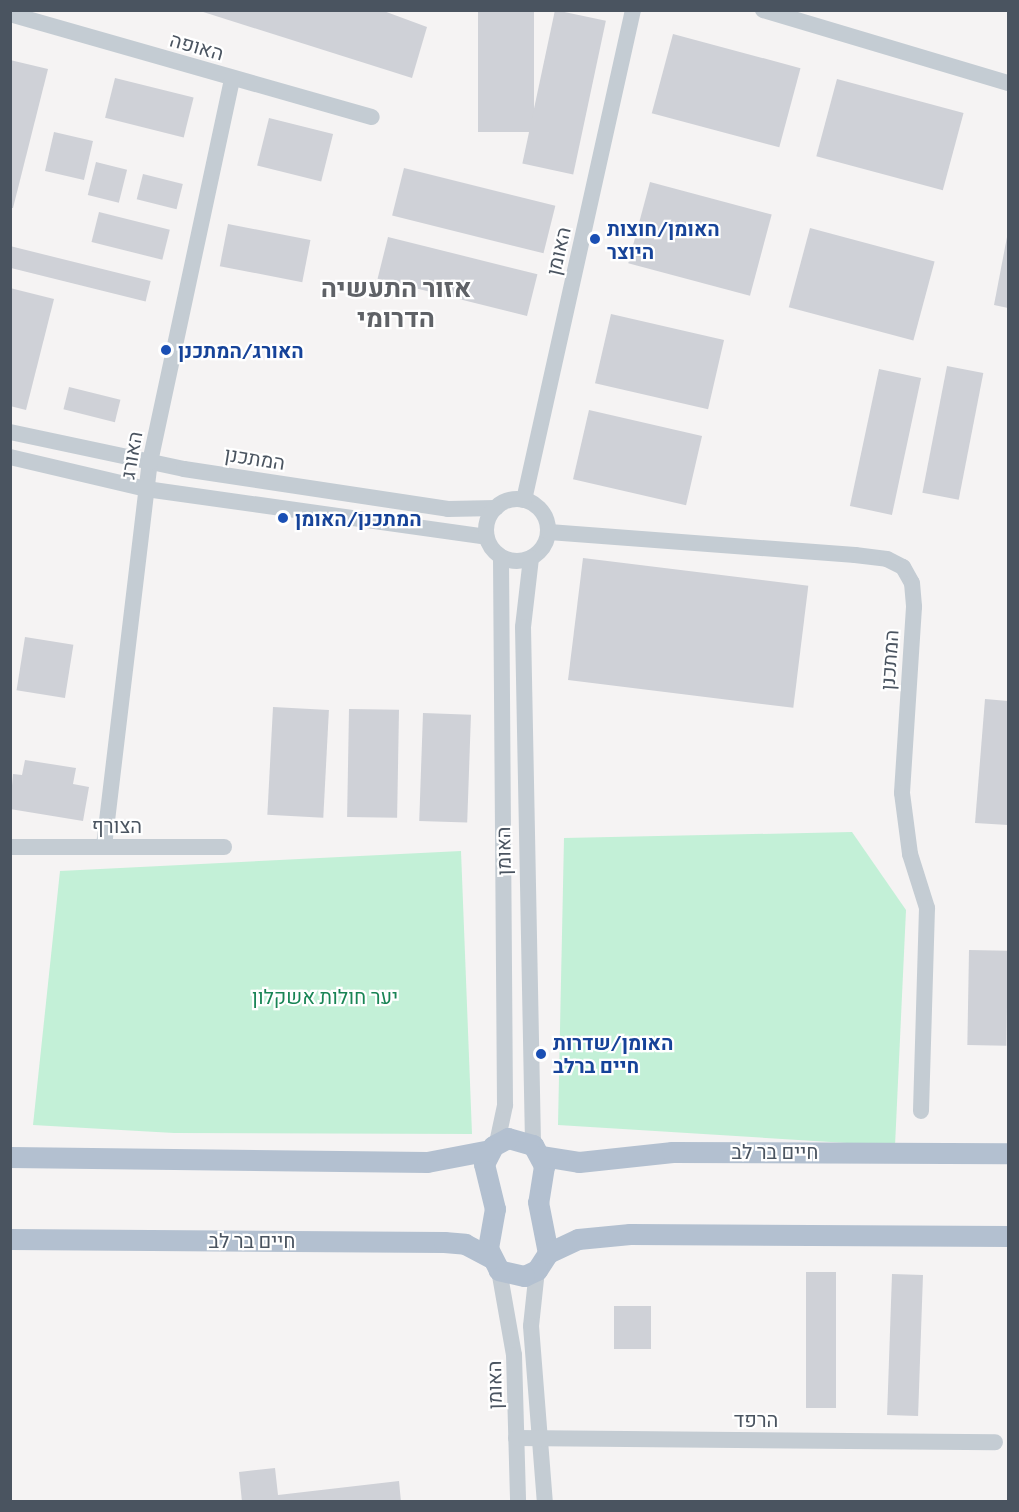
<!DOCTYPE html>
<meta charset="utf-8">
<style>
body{margin:0}
#map{position:relative;width:1019px;height:1512px;overflow:hidden;background:#f5f3f3;font-family:"Exo 2",Heebo,sans-serif}
div>[style]{position:absolute}
.green>*{inset:0;background:#c3f0d7}
.building>*{inset:0;background:#cfd1d7;transform-origin:0 0}
.minor>*{height:16px;margin:-8px;padding:0 8px;transform-origin:8px;border-radius:8px;background:#c4ccd3}
.minor>.ring{margin:-8px;padding:0;box-sizing:content-box;background:none;border:16px solid #c4ccd3;border-radius:50%}
.major>*{height:21px;margin:-10.5px;padding:0 10.5px;transform-origin:10.5px;border-radius:10.5px;background:#b3c0d0}
.dots>*{width:16px;height:16px;translate:-50% -50%;box-sizing:border-box;border:3px solid #fff;border-radius:50%}
span{translate:-50% -50%;white-space:nowrap;text-align:center;line-height:1.15;-webkit-text-stroke:4.5px #fff;paint-order:stroke}
.street-label{font-size:20px;color:#4a5460}
.transit-label{font-size:20px;color:#164399;font-weight:700}
.left{translate:0 -50%;text-align:left}
.park-label{font-size:20px;color:#198455}
.district-label{font-size:26px;color:#5f6267;font-weight:700}
.frame{position:absolute;inset:0;border:12px solid #4a5460;pointer-events:none}
</style>
<div id="map">
<div class="green">
<div style="clip-path:polygon(852px 832px,906px 910px,895px 1146px,558px 1125px,564px 838px)"></div>
<div style="clip-path:polygon(461px 851px,472px 1134px,174px 1133px,33px 1125px,60px 871px)"></div>
</div>
<div class="building">
<div style="clip-path:polygon(197px 10px,381px 10px,427px 27px,412px 78px)"></div>
<div style="left:478px;top:10px;width:56px;height:122px"></div>
<div style="left:555px;top:10px;width:52px;height:157px;rotate:12deg"></div>
<div style="left:673px;top:34px;width:132px;height:82px;rotate:15deg"></div>
<div style="clip-path:polygon(10px 60px,48px 69px,13px 208px,10px 208px)"></div>
<div style="left:115px;top:78px;width:81px;height:41px;rotate:14deg"></div>
<div style="left:837px;top:79px;width:131px;height:80px;rotate:15deg"></div>
<div style="left:269px;top:118px;width:66px;height:49px;rotate:14deg"></div>
<div style="left:54px;top:132px;width:40px;height:40px;rotate:13deg"></div>
<div style="left:96px;top:162px;width:32px;height:34px;rotate:14deg"></div>
<div style="left:404px;top:168px;width:156px;height:49px;rotate:14deg"></div>
<div style="left:143px;top:174px;width:41px;height:26px;rotate:14deg"></div>
<div style="left:650px;top:182px;width:126px;height:84px;rotate:15deg"></div>
<div style="left:99px;top:212px;width:73px;height:31px;rotate:14deg"></div>
<div style="left:228px;top:224px;width:84px;height:43px;rotate:11deg"></div>
<div style="left:810px;top:228px;width:129px;height:82px;rotate:15deg"></div>
<div style="left:388px;top:237px;width:154px;height:43px;rotate:14deg"></div>
<div style="clip-path:polygon(1007px 237px,1008px 237px,1008px 308px,994px 305px)"></div>
<div style="left:10px;top:246px;width:145px;height:21px;rotate:14deg"></div>
<div style="clip-path:polygon(10px 288px,54px 299px,26px 410px,10px 406px)"></div>
<div style="left:611px;top:314px;width:116px;height:71px;rotate:13deg"></div>
<div style="left:947px;top:366px;width:37px;height:129px;rotate:11deg"></div>
<div style="left:879px;top:369px;width:43px;height:140px;rotate:12deg"></div>
<div style="left:69px;top:387px;width:53px;height:23px;rotate:14deg"></div>
<div style="left:589px;top:410px;width:116px;height:71px;rotate:13deg"></div>
<div style="left:583px;top:558px;width:227px;height:123px;rotate:7deg"></div>
<div style="left:25px;top:637px;width:49px;height:54px;rotate:9deg"></div>
<div style="clip-path:polygon(985px 699px,1008px 701px,1008px 825px,975px 823px)"></div>
<div style="left:273px;top:707px;width:56px;height:108px;rotate:3deg"></div>
<div style="left:349px;top:709px;width:50px;height:108px;rotate:1deg"></div>
<div style="left:423px;top:713px;width:48px;height:108px;rotate:2deg"></div>
<div style="clip-path:polygon(25px 760px,76px 768px,73px 784px,89px 787px,83px 821px,10px 809px,13px 774px,22px 775px)"></div>
<div style="left:969px;top:950px;width:39px;height:95px;rotate:1deg"></div>
<div style="left:806px;top:1272px;width:30px;height:136px"></div>
<div style="left:892px;top:1274px;width:31px;height:141px;rotate:2deg"></div>
<div style="left:614px;top:1306px;width:37px;height:43px"></div>
<div style="clip-path:polygon(275px 1468px,278px 1495px,399px 1481px,401px 1502px,242px 1502px,239px 1472px)"></div>
</div>
<div class="minor">
<div style="left:763px;top:10px;width:256px;rotate:16.6deg"></div>
<div style="left:10px;top:14px;width:376px;rotate:15.9deg"></div>
<div style="left:10px;top:432px;width:178px;rotate:12deg"></div>
<div style="left:184px;top:469px;width:267px;rotate:8.6deg"></div>
<div style="left:448px;top:509px;width:48px;rotate:-1.2deg"></div>
<div style="left:10px;top:457px;width:140px;rotate:13.2deg"></div>
<div style="left:146px;top:489px;width:344px;rotate:8deg"></div>
<div class="ring" style="left:486px;top:499px;width:46px;height:46px"></div>
<div style="left:524px;top:500px;width:502px;rotate:-77.46deg"></div>
<div style="left:549px;top:532px;width:307px;rotate:4.3deg"></div>
<div style="left:855px;top:555px;width:32px;rotate:7deg"></div>
<div style="left:887px;top:559px;width:18px;rotate:27deg"></div>
<div style="left:903px;top:567px;width:18px;rotate:61deg"></div>
<div style="left:912px;top:583px;width:24px;rotate:85deg"></div>
<div style="left:914px;top:607px;width:186px;rotate:93.7deg"></div>
<div style="left:902px;top:793px;width:62px;rotate:82.5deg"></div>
<div style="left:910px;top:854px;width:57px;rotate:72.5deg"></div>
<div style="left:927px;top:908px;width:203px;rotate:91.7deg"></div>
<div style="left:531px;top:558px;width:69px;rotate:96.6deg"></div>
<div style="left:523px;top:627px;width:518px;rotate:88.89deg"></div>
<div style="left:104px;top:846px;width:387px;rotate:-83.2deg"></div>
<div style="left:150px;top:462px;width:393px;rotate:-77.9deg"></div>
<div style="left:10px;top:847px;width:214px"></div>
<div style="left:497px;top:1143px;width:39px;rotate:-78deg"></div>
<div style="left:505px;top:1105px;width:548px;rotate:-90.42deg"></div>
<div style="left:499px;top:1270px;width:86px;rotate:80deg"></div>
<div style="left:514px;top:1355px;width:147px;rotate:88.4deg"></div>
<div style="left:537px;top:1270px;width:56px;rotate:96.1deg"></div>
<div style="left:531px;top:1326px;width:177px;rotate:85.5deg"></div>
<div style="left:516px;top:1438px;width:479px;rotate:0.5deg"></div>
</div>
<div class="major">
<div style="left:508px;top:1138px;width:26px;rotate:16deg"></div>
<div style="left:533px;top:1145px;width:24px;rotate:62deg"></div>
<div style="left:544px;top:1166px;width:36px;rotate:99deg"></div>
<div style="left:538px;top:1202px;width:52px;rotate:78.9deg"></div>
<div style="left:548px;top:1253px;width:20px;rotate:123deg"></div>
<div style="left:537px;top:1270px;width:14px;rotate:155deg"></div>
<div style="left:524px;top:1276px;width:26px;rotate:-167deg"></div>
<div style="left:499px;top:1270px;width:25px;rotate:-117deg"></div>
<div style="left:488px;top:1248px;width:40px;rotate:-80deg"></div>
<div style="left:495px;top:1209px;width:46px;rotate:-103.7deg"></div>
<div style="left:484px;top:1164px;width:20px;rotate:-63deg"></div>
<div style="left:493px;top:1146px;width:17px;rotate:-28deg"></div>
<div style="left:542px;top:1156px;width:37px;rotate:9deg"></div>
<div style="left:579px;top:1162px;width:94px;rotate:-6.1deg"></div>
<div style="left:672px;top:1152px;width:336px;rotate:0.2deg"></div>
<div style="left:10px;top:1157px;width:417px;rotate:0.7deg"></div>
<div style="left:427px;top:1162px;width:64px;rotate:-10.8deg"></div>
<div style="left:10px;top:1239px;width:434px;rotate:0.4deg"></div>
<div style="left:444px;top:1242px;width:21px;rotate:5deg"></div>
<div style="left:465px;top:1244px;width:30px;rotate:28deg"></div>
<div style="left:548px;top:1253px;width:33px;rotate:-25deg"></div>
<div style="left:578px;top:1239px;width:52px;rotate:-5.5deg"></div>
<div style="left:630px;top:1234px;width:378px;rotate:0.3deg"></div>
</div>
<div class="dots">
<div style="left:595px;top:239px;background:#1a4fb4"></div>
<div style="left:166px;top:350px;background:#1a4fb4"></div>
<div style="left:283px;top:518px;background:#1a4fb4"></div>
<div style="left:541px;top:1054px;background:#1a4fb4"></div>
</div>
<div class="street-label">
<span style="left:197px;top:46px;rotate:16deg">האופה</span>
<span style="left:558px;top:251px;rotate:-77deg">האומן</span>
<span style="left:131px;top:455px;rotate:-80deg">האורג</span>
<span style="left:255px;top:458px;rotate:9deg">המתכנן</span>
<span style="left:889px;top:660px;rotate:-86deg">המתכנן</span>
<span style="left:117px;top:825px">הצורף</span>
<span style="left:503px;top:851px;rotate:-91deg">האומן</span>
<span style="left:775px;top:1151px">חיים בר לב</span>
<span style="left:252px;top:1240px">חיים בר לב</span>
<span style="left:494px;top:1385px;rotate:-91deg">האומן</span>
<span style="left:756px;top:1419px">הרפד</span>
</div>
<div class="transit-label">
<span class="left" style="left:607px;top:240px">האומן/חוצות<br>היוצר</span>
<span class="left" style="left:178px;top:350px">האורג/המתכנן</span>
<span class="left" style="left:295px;top:518px">המתכנן/האומן</span>
<span class="left" style="left:553px;top:1054px">האומן/שדרות<br>חיים ברלב</span>
</div>
<div class="park-label">
<span style="left:325px;top:996px">יער חולות אשקלון</span>
</div>
<div class="district-label">
<span style="left:396px;top:302px">אזור התעשיה<br>הדרומי</span>
</div>
<div class="frame"></div>
</div>
